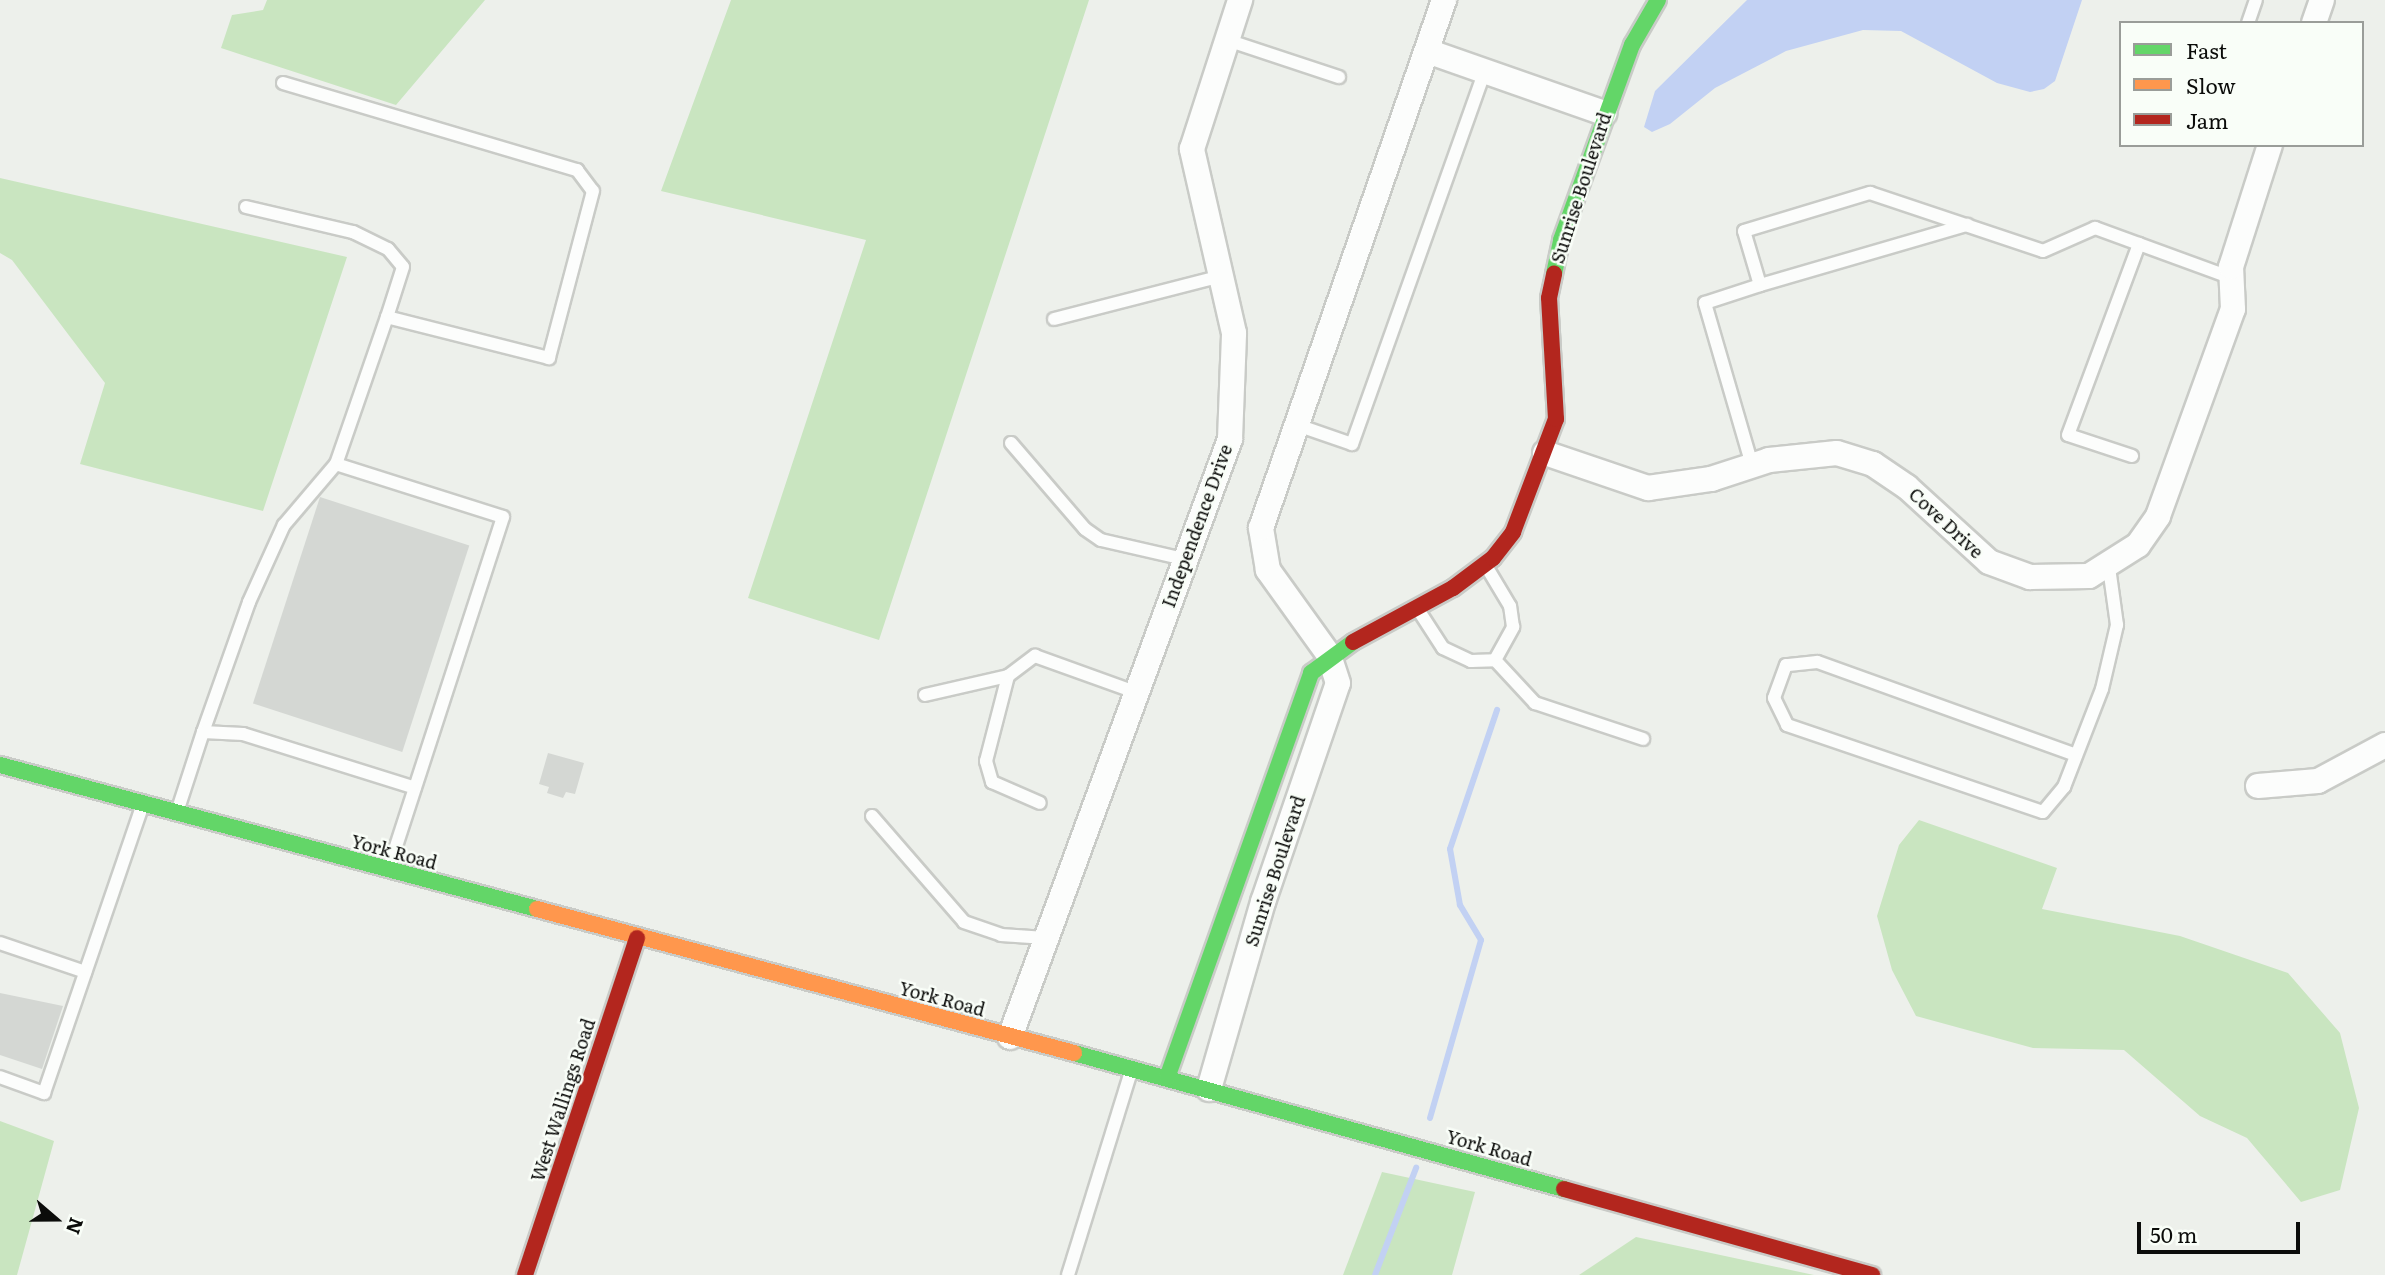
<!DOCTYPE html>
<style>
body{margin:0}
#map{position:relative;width:2385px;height:1275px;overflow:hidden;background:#edf0eb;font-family:Literata,serif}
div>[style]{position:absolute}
.green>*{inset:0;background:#c9e5c0}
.water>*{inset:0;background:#c2d1f3}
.stream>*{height:6px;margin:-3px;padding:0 3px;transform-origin:3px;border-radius:3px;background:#c2d1f3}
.building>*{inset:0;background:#d4d7d3;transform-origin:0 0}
.roads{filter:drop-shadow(2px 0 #c9cbc7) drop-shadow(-2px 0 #c9cbc7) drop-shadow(0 2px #c9cbc7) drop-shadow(0 -2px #c9cbc7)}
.lane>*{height:12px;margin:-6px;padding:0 6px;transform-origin:6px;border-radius:6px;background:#fcfdfc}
.street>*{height:24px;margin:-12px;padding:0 12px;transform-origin:12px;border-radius:12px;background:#fcfdfc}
.fast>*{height:16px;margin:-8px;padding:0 8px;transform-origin:8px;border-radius:8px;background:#63d668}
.slow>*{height:16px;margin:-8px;padding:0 8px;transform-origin:8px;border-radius:8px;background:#ff974d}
.jam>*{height:16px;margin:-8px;padding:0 8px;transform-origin:8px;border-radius:8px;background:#b3261e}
span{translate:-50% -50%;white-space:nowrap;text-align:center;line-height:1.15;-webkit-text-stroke:5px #f9fef8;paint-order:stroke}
.street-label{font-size:18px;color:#0b0c0a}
.legend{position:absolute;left:2119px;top:21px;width:245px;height:126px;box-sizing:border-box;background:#f9fef8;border:2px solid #9a9d99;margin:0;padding:9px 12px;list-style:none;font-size:21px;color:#0b0c0a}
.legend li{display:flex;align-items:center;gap:14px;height:35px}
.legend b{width:35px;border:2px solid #9a9d99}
.north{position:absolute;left:21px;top:1184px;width:70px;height:70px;-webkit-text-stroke:5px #f9fef8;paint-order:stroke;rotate:110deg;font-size:19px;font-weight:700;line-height:28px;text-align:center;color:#0b0c0a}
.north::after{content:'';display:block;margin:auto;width:24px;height:32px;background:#0b0c0a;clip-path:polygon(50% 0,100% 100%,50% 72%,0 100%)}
.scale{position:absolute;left:2137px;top:1222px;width:163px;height:32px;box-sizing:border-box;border:4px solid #0b0c0a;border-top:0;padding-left:9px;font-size:21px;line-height:24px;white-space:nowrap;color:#0b0c0a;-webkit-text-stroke:5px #f9fef8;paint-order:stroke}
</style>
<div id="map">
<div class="green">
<div style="clip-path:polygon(267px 0,485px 0,396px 105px,221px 48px,232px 15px,263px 10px)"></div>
<div style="clip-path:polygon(731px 0,1089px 0,879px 640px,748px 598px,866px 240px,661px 191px)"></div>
<div style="clip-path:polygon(0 178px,347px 257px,263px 511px,80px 464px,105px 383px,12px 260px,0 253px)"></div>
<div style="clip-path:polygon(1919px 820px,2057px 868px,2042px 909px,2180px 936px,2288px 973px,2340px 1033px,2359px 1108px,2340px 1190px,2301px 1202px,2247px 1138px,2200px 1116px,2124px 1050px,2033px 1048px,1916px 1016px,1892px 970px,1877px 916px,1899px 845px)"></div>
<div style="clip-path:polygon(0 1121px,54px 1141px,17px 1275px,0 1275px)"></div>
<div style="clip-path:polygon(1382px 1172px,1475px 1192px,1452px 1275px,1343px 1275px)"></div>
<div style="clip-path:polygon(1636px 1237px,1814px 1275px,1579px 1275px)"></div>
</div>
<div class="water">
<div style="clip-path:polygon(1747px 0,2082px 0,2055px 81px,2044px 89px,2030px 92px,1997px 83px,1901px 31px,1863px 30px,1786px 51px,1715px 88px,1670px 124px,1652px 132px,1644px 127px,1655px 91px)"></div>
</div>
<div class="stream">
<div style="left:1430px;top:1118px;width:185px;rotate:-74deg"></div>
<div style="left:1481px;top:940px;width:41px;rotate:-121deg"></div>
<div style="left:1460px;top:905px;width:57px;rotate:-100.1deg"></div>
<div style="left:1450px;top:849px;width:147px;rotate:-71.3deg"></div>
<div style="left:1375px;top:1275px;width:115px;rotate:-69deg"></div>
</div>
<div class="building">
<div style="left:320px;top:497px;width:157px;height:217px;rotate:18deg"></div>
<div style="clip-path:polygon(548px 753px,584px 763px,575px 794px,566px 792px,563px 798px,547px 793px,549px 787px,539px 784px)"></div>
<div style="clip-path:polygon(0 993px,63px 1006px,42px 1069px,0 1055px)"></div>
</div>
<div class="roads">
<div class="lane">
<div style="left:2248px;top:23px;width:24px;rotate:-71deg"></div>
<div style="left:1227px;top:40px;width:118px;rotate:18.3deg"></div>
<div style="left:283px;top:83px;width:307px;rotate:16.5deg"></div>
<div style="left:577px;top:170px;width:26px;rotate:53deg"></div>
<div style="left:593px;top:191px;width:173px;rotate:104.8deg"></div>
<div style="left:549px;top:358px;width:167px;rotate:-165.8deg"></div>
<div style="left:387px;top:317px;width:156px;rotate:109.1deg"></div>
<div style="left:336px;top:464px;width:175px;rotate:17.6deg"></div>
<div style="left:503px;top:517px;width:368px;rotate:108deg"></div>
<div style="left:246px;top:207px;width:110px;rotate:13.2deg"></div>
<div style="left:353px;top:232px;width:39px;rotate:26deg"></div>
<div style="left:388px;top:249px;width:23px;rotate:50deg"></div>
<div style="left:403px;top:267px;width:52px;rotate:107.7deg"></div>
<div style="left:1760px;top:285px;width:216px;rotate:-16.2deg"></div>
<div style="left:1054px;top:319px;width:172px;rotate:-14.4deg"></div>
<div style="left:1297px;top:425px;width:58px;rotate:19.1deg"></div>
<div style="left:1352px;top:444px;width:396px;rotate:-70.4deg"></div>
<div style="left:1011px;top:443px;width:113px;rotate:49.3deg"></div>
<div style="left:1085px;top:529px;width:19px;rotate:35deg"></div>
<div style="left:1101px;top:540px;width:85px;rotate:12.9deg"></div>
<div style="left:2132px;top:456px;width:67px;rotate:-161.8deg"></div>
<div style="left:2068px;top:435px;width:204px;rotate:-69.6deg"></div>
<div style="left:1752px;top:465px;width:169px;rotate:-106.2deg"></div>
<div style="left:1705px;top:303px;width:58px;rotate:-18.1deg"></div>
<div style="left:1760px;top:285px;width:56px;rotate:-106.5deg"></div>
<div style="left:1744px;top:231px;width:132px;rotate:-16.8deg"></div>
<div style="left:1870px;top:193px;width:182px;rotate:18.5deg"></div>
<div style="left:2043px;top:251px;width:57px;rotate:-23.9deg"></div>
<div style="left:2095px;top:228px;width:146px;rotate:20.1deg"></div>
<div style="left:1419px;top:611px;width:44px;rotate:57deg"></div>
<div style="left:1443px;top:648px;width:31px;rotate:25deg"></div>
<div style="left:1471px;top:661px;width:24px;rotate:-2deg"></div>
<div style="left:1495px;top:660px;width:38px;rotate:-61deg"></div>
<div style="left:1513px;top:627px;width:21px;rotate:-98deg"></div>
<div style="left:1510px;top:606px;width:47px;rotate:-121deg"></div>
<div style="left:1495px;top:660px;width:59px;rotate:47.1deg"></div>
<div style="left:1535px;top:703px;width:114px;rotate:18.4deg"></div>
<div style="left:1008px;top:676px;width:88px;rotate:104.5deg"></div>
<div style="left:986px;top:761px;width:22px;rotate:74deg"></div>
<div style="left:992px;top:782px;width:52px;rotate:23.6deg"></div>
<div style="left:925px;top:695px;width:85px;rotate:-12.9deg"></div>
<div style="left:1008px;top:676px;width:34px;rotate:-37deg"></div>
<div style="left:1035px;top:656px;width:106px;rotate:19.8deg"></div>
<div style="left:203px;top:732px;width:138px;rotate:-70.5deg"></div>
<div style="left:249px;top:602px;width:85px;rotate:-65.6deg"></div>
<div style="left:284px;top:525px;width:80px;rotate:-49.6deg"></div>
<div style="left:2076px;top:755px;width:275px;rotate:-160.2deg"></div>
<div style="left:1817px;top:662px;width:31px;rotate:174deg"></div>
<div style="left:1786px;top:665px;width:35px;rotate:110deg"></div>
<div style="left:1774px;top:698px;width:30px;rotate:64deg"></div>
<div style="left:1787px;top:725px;width:270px;rotate:18.8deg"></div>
<div style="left:2043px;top:812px;width:33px;rotate:-50deg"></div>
<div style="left:2064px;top:787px;width:105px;rotate:-68.8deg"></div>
<div style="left:2102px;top:689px;width:66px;rotate:-76.8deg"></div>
<div style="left:2117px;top:625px;width:59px;rotate:-97.9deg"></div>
<div style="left:178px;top:809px;width:81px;rotate:-72deg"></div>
<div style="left:203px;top:732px;width:40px;rotate:2.9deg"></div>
<div style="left:243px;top:734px;width:180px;rotate:17.4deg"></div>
<div style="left:872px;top:816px;width:140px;rotate:49deg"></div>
<div style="left:964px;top:922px;width:39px;rotate:19deg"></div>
<div style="left:1001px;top:935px;width:45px;rotate:3.8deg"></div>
<div style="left:0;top:943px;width:90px;rotate:18.8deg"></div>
<div style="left:0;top:1077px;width:47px;rotate:20deg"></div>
<div style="left:44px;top:1093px;width:305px;rotate:-71.1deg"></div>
<div style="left:1068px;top:1275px;width:214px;rotate:-72.8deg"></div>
</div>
<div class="street">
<div style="left:2314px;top:23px;width:24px;rotate:-71deg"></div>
<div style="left:1427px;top:51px;width:188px;rotate:19.3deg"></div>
<div style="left:1545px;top:453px;width:109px;rotate:18.8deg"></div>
<div style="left:1648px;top:488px;width:64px;rotate:-8.1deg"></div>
<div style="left:1711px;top:479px;width:61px;rotate:-18.1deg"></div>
<div style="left:1769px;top:460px;width:68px;rotate:-5.9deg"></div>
<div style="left:1837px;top:453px;width:38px;rotate:17deg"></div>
<div style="left:1873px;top:464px;width:41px;rotate:34.1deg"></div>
<div style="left:1907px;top:487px;width:111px;rotate:42.4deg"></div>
<div style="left:1989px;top:562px;width:44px;rotate:20.1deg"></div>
<div style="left:2030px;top:577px;width:59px;rotate:-1deg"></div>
<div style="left:2089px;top:576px;width:58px;rotate:-32.3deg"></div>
<div style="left:2138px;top:545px;width:35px;rotate:-55deg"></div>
<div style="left:2158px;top:516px;width:220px;rotate:-70.1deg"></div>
<div style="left:2233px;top:309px;width:42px;rotate:-92.7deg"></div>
<div style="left:2231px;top:267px;width:128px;rotate:-72.3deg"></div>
<div style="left:2258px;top:786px;width:60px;rotate:-4.8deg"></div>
<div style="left:2318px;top:781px;width:76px;rotate:-28.2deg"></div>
<div style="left:1010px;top:1037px;width:637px;rotate:-69.8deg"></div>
<div style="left:1230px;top:439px;width:106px;rotate:-87.8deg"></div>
<div style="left:1234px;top:333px;width:189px;rotate:-102.9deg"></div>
<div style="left:1192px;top:149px;width:157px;rotate:-72.1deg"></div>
<div style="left:1209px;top:1089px;width:195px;rotate:-73.9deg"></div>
<div style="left:1263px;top:902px;width:231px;rotate:-71.1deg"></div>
<div style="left:1338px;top:683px;width:29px;rotate:-108deg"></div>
<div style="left:1329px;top:655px;width:105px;rotate:-125.7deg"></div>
<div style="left:1268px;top:570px;width:43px;rotate:-99.5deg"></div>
<div style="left:1261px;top:528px;width:559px;rotate:-70.88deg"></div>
</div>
<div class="fast">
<div style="left:1554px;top:274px;width:35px;rotate:-78deg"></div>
<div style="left:1561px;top:240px;width:208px;rotate:-70deg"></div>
<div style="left:1632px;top:45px;width:52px;rotate:-60deg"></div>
<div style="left:0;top:765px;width:556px;rotate:15.01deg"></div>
<div style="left:1074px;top:1053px;width:509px;rotate:15.51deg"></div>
<div style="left:1167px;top:1078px;width:430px;rotate:-70.4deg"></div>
<div style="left:1311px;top:673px;width:52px;rotate:-36.4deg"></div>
</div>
<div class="slow">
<div style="left:537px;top:909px;width:556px;rotate:15.01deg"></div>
</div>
<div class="jam">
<div style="left:1353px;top:642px;width:114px;rotate:-28.4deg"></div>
<div style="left:1453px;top:588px;width:50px;rotate:-36.9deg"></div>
<div style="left:1493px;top:558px;width:33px;rotate:-52deg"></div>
<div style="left:1513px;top:532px;width:121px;rotate:-69.2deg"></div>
<div style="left:1556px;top:419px;width:121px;rotate:-93.3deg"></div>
<div style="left:1549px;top:298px;width:25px;rotate:-78deg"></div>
<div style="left:1564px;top:1189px;width:320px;rotate:15.6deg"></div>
<div style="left:525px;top:1275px;width:355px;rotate:-71.6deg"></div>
</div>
</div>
<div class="street-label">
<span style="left:1581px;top:188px;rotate:-72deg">Sunrise Boulevard</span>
<span style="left:1946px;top:523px;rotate:43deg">Cove Drive</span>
<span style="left:1197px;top:526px;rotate:-70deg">Independence Drive</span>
<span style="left:394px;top:852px;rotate:15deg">York Road</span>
<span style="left:1275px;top:871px;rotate:-72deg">Sunrise Boulevard</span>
<span style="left:942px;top:999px;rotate:15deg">York Road</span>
<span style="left:563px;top:1100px;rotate:-72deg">West Wallings Road</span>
<span style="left:1489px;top:1148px;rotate:16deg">York Road</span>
</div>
<ul class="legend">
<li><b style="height:9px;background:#63d668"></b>Fast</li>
<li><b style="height:9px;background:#ff974d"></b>Slow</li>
<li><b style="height:9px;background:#b3261e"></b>Jam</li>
</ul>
<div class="north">N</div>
<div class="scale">50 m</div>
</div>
